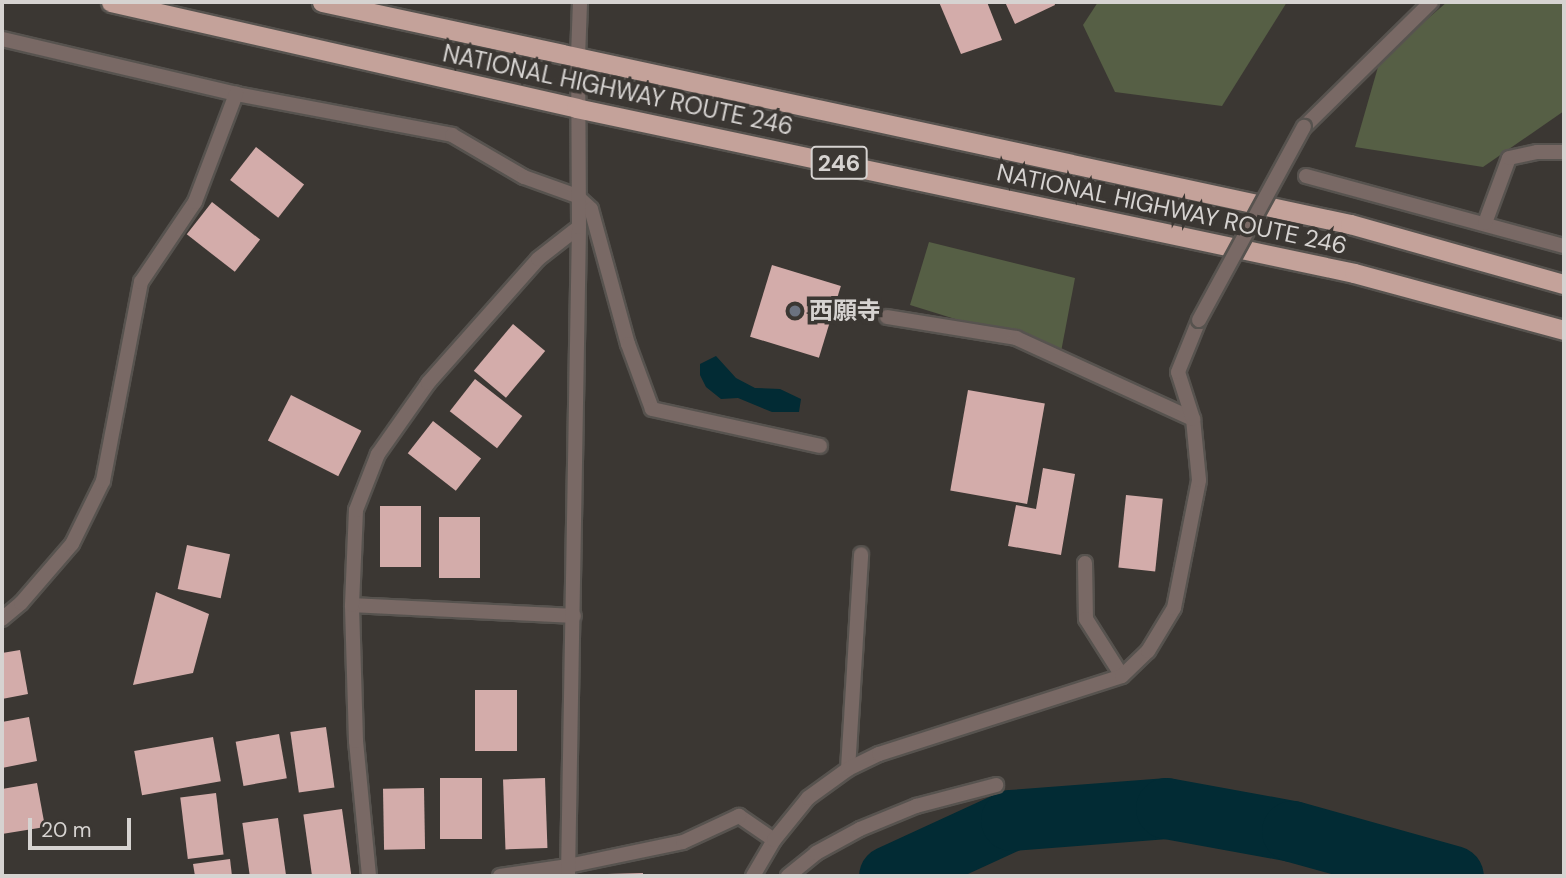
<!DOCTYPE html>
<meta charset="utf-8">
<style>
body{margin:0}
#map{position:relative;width:1566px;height:878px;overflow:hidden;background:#3b3733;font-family:"DM Sans","Noto Sans JP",sans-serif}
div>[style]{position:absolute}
.green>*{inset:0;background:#565f45}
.water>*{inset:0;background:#022b34}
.river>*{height:61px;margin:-30.5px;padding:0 30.5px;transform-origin:30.5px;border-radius:30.5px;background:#022b34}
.building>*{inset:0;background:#d3acaa;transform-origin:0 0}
.roads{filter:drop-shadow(2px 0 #57534f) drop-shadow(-2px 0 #57534f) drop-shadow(0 2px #57534f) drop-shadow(0 -2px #57534f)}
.service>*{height:14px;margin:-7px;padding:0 7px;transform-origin:7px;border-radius:7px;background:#796965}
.minor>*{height:14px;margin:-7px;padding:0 7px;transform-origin:7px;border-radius:7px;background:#796965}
.tertiary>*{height:14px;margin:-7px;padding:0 7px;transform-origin:7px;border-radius:7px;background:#796965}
.trunk>*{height:19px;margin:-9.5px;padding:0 9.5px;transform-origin:9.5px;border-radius:9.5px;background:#c4a29a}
.bridges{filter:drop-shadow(2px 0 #57534f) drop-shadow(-2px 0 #57534f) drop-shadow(0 2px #57534f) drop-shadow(0 -2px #57534f)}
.minor-bridge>*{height:14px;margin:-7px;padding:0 7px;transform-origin:7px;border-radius:7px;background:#796965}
.dots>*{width:19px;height:19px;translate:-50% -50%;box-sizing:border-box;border:4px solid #3b3733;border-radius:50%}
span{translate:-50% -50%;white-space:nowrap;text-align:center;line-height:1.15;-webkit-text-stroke:7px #3b3733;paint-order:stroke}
.shield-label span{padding:2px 5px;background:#3b3733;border:2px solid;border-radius:5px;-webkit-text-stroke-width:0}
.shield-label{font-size:23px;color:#d6d3d1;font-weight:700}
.street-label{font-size:24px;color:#d6d3d1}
.poi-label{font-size:24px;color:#d6d3d1;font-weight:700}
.left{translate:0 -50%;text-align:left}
.frame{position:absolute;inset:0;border:4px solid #d6d3d1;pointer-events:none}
.scale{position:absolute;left:28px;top:818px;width:103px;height:32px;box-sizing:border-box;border:4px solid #d6d3d1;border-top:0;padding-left:9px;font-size:21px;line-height:24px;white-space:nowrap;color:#d6d3d1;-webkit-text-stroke:5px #3b3733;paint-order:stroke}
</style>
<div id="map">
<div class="green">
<div style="clip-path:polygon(1098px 2px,1287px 2px,1222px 106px,1115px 92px,1083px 25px)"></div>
<div style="clip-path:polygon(1447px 2px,1564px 2px,1564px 111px,1483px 167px,1355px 147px,1380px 60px)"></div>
<div style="clip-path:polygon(929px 242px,1075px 278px,1061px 352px,910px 305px)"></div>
</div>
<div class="water">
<div style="clip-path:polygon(716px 356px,736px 378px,755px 388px,780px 389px,801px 399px,799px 412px,772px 412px,738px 398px,721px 399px,706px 387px,700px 375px,700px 364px)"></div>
</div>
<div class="river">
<div style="left:889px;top:876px;width:134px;rotate:-24.7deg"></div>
<div style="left:1011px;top:820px;width:155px;rotate:-4.4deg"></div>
<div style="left:1166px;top:808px;width:128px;rotate:10.3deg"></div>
<div style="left:1292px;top:831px;width:167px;rotate:15.6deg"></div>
</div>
<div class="building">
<div style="clip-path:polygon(939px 2px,987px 2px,1002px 40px,961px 54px)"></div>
<div style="clip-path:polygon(1005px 2px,1054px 2px,1055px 5px,1015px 24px)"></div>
<div style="left:256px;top:147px;width:61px;height:42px;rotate:38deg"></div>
<div style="left:212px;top:202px;width:61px;height:41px;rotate:38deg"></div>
<div style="left:772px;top:265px;width:72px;height:75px;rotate:17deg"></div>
<div style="left:513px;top:324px;width:42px;height:61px;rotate:40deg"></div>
<div style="left:475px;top:379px;width:60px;height:41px;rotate:38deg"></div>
<div style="left:968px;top:390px;width:78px;height:102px;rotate:10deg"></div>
<div style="left:291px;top:395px;width:79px;height:51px;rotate:27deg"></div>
<div style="left:433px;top:421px;width:61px;height:41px;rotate:38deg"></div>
<div style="clip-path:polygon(1043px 468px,1075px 474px,1061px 555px,1008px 546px,1016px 505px,1036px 509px)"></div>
<div style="left:1126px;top:495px;width:37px;height:73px;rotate:6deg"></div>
<div style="left:380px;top:506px;width:41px;height:61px"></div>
<div style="left:439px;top:517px;width:41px;height:61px"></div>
<div style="left:187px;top:545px;width:44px;height:45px;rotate:12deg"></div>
<div style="clip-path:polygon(156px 592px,209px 614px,193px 673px,133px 685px)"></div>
<div style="clip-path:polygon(20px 650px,28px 694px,2px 699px,2px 653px)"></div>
<div style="left:517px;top:690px;width:61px;height:42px;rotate:90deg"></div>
<div style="clip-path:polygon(29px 717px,37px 761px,2px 768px,2px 722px)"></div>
<div style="left:326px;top:727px;width:61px;height:36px;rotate:82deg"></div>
<div style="left:279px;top:734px;width:45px;height:44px;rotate:80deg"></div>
<div style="left:213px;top:737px;width:45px;height:80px;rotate:80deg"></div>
<div style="left:440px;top:778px;width:42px;height:61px"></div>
<div style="left:545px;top:778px;width:70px;height:42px;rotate:88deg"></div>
<div style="clip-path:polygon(37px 783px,45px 827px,2px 834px,2px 789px)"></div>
<div style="left:424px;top:788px;width:61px;height:41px;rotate:89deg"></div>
<div style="left:216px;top:793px;width:62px;height:36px;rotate:83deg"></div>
<div style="left:342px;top:809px;width:68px;height:39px;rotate:82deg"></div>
<div style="left:278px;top:818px;width:59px;height:36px;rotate:82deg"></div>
<div style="clip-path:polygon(230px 859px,232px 876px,195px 876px,193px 864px)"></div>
<div style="clip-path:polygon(643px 873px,643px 876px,607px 876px,607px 874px)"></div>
</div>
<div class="roads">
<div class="service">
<div style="left:1306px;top:176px;width:267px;rotate:15.2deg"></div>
<div style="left:577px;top:196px;width:19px;rotate:43deg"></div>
<div style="left:591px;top:209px;width:140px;rotate:74.7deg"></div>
<div style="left:628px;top:344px;width:69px;rotate:69.7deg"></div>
<div style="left:652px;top:409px;width:172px;rotate:12.4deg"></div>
<div style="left:1485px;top:223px;width:69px;rotate:-69.7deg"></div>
<div style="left:1509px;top:158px;width:29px;rotate:-12deg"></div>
<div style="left:1537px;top:152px;width:27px"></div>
<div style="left:887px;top:317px;width:131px;rotate:9.2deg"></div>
<div style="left:1016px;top:338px;width:195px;rotate:24.6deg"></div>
<div style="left:1085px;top:563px;width:56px;rotate:89deg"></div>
<div style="left:1086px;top:619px;width:67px;rotate:57.7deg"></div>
<div style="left:848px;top:769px;width:215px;rotate:-86.5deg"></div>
<div style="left:739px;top:816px;width:42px;rotate:34.4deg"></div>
</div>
<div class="minor">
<div style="left:2px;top:39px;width:240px;rotate:13.2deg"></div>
<div style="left:236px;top:94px;width:220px;rotate:10.7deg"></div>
<div style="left:452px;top:135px;width:83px;rotate:30.3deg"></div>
<div style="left:524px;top:177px;width:56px;rotate:19.7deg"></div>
<div style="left:578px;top:57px;width:55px;rotate:-87.9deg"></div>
<div style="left:1304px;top:127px;width:178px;rotate:-44.5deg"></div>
<div style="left:352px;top:605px;width:222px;rotate:2.8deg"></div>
<div style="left:2px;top:619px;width:25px;rotate:-40deg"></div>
<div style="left:21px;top:603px;width:78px;rotate:-49.2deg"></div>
<div style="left:72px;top:544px;width:70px;rotate:-63.8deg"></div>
<div style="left:103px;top:481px;width:203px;rotate:-79.2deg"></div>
<div style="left:141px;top:282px;width:97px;rotate:-56deg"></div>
<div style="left:195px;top:202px;width:116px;rotate:-69.2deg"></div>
<div style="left:369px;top:876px;width:136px;rotate:-95.5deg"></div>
<div style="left:356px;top:741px;width:136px;rotate:-91.7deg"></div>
<div style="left:352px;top:605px;width:95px;rotate:-87.6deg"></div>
<div style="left:356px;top:510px;width:60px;rotate:-68.6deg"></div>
<div style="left:378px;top:454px;width:87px;rotate:-54.8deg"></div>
<div style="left:428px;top:383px;width:166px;rotate:-48.4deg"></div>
<div style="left:538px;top:259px;width:52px;rotate:-38deg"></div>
<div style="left:500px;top:876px;width:69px;rotate:-8.4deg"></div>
<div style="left:568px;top:866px;width:117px;rotate:-11.8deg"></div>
<div style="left:683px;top:842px;width:62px;rotate:-24.9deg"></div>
<div style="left:753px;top:876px;width:42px;rotate:-59.7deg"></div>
<div style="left:774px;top:840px;width:54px;rotate:-51deg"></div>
<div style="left:808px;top:798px;width:49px;rotate:-35.9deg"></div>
<div style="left:848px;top:769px;width:34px;rotate:-26deg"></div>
<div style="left:879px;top:754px;width:255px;rotate:-17.8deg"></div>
<div style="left:1122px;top:676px;width:36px;rotate:-44deg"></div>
<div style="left:1148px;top:651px;width:50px;rotate:-58.8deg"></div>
<div style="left:1174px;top:608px;width:130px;rotate:-78.9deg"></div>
<div style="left:1199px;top:480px;width:61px;rotate:-95.6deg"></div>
<div style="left:1193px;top:419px;width:49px;rotate:-107.7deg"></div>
<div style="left:1178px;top:372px;width:56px;rotate:-68deg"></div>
<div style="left:788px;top:876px;width:36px;rotate:-39deg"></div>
<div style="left:816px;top:853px;width:50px;rotate:-28.6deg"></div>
<div style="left:860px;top:829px;width:61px;rotate:-22.3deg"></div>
<div style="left:916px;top:806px;width:83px;rotate:-14.7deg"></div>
</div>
<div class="tertiary">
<div style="left:568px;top:876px;width:649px;rotate:-89.03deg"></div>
<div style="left:579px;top:227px;width:170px;rotate:-90.3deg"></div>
</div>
<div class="trunk">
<div style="left:111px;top:2px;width:477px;rotate:12.8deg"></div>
<div style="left:576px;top:108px;width:795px;rotate:11.97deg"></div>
<div style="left:1354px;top:273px;width:218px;rotate:15.2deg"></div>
<div style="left:322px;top:2px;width:1052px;rotate:12.19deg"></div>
<div style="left:1350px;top:224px;width:222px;rotate:15.7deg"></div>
</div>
</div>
<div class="bridges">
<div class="minor-bridge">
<div style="left:1199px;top:320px;width:220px;rotate:-61.5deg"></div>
</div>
</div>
<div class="dots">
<div style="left:795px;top:311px;background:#6b7280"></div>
</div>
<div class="shield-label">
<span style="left:839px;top:163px">246</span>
</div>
<div class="street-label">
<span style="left:618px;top:90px;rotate:12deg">NATIONAL HIGHWAY ROUTE 246</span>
<span style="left:1172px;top:209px;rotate:12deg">NATIONAL HIGHWAY ROUTE 246</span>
</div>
<div class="poi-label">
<span class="left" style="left:809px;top:311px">西願寺</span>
</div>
<div class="frame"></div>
<div class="scale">20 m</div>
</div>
